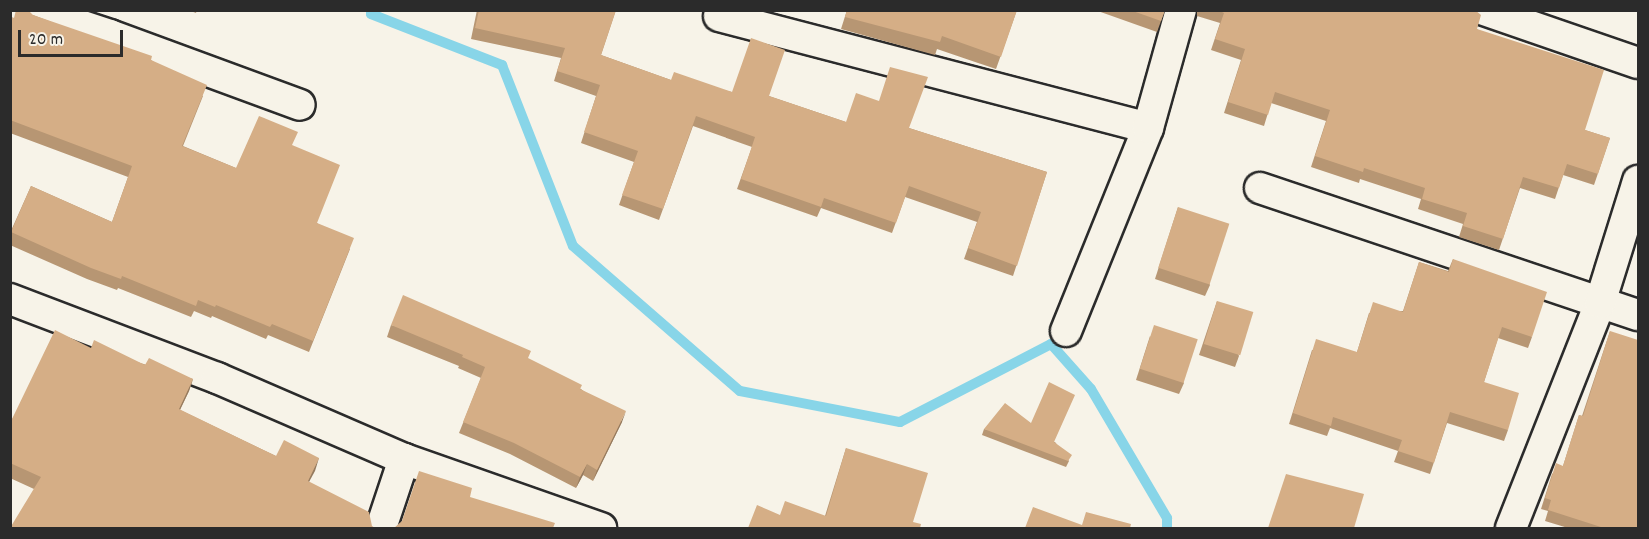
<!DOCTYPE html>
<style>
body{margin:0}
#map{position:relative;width:1649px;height:539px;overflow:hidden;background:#f7f3e8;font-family:Dekko,sans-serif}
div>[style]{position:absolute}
.stream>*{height:10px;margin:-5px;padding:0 5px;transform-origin:5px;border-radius:5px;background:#88d5e8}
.roads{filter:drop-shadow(2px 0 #2b2b2b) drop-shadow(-2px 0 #2b2b2b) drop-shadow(0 2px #2b2b2b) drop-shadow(0 -2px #2b2b2b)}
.minor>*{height:30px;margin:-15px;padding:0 15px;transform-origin:15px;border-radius:15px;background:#f7f3e8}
.wall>*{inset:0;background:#b79673}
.shaded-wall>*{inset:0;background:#957a5e}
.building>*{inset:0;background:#d5ae86;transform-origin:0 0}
span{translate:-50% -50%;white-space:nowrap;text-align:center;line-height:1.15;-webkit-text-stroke:6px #f7f3e8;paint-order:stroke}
.frame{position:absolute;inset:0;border:12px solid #2b2b2b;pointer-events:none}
.scale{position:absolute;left:18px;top:30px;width:105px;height:27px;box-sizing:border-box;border:3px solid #2b2b2b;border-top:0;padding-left:8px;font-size:18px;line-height:21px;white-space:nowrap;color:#2b2b2b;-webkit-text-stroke:4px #f7f3e8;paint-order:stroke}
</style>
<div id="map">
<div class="stream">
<div style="left:371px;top:10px;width:4px;rotate:90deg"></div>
<div style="left:371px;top:14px;width:141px;rotate:21.3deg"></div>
<div style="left:502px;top:65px;width:194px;rotate:68.6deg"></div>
<div style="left:573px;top:246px;width:221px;rotate:41deg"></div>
<div style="left:740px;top:391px;width:163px;rotate:11deg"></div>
<div style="left:900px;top:422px;width:170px;rotate:-27.3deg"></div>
<div style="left:1051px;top:344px;width:60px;rotate:48.4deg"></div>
<div style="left:1091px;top:389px;width:150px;rotate:59.5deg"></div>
<div style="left:1167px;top:518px;width:10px;rotate:90deg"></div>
</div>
<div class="roads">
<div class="minor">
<div style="left:34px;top:10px;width:80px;rotate:18.2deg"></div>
<div style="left:110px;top:35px;width:202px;rotate:20.2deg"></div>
<div style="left:1484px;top:10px;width:163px;rotate:19deg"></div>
<div style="left:719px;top:16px;width:443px;rotate:14.6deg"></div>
<div style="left:1260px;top:188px;width:399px;rotate:18.6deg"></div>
<div style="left:10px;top:299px;width:222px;rotate:20.9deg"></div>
<div style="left:217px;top:378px;width:204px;rotate:23.4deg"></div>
<div style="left:404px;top:459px;width:209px;rotate:19.3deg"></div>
<div style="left:1066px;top:331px;width:219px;rotate:-68deg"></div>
<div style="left:1148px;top:128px;width:123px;rotate:-74.4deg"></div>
<div style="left:381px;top:528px;width:73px;rotate:-71.6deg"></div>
<div style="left:1511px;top:528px;width:242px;rotate:-68.4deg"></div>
<div style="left:1600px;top:303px;width:128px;rotate:-72.7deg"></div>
</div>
</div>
<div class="wall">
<div style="clip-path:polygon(188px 10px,197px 10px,196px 13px)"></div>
<div style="clip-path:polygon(477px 10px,616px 10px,601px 55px,671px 80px,732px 92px,769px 96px,846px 122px,909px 128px,1047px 172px,1013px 276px,964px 259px,977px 222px,905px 197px,892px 233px,821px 208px,817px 217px,737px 189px,752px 147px,693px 126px,659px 220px,619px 205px,634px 162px,581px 143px,596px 96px,554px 81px,561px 58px,471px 39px)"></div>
<div style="clip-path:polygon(847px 10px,1017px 10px,996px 69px,937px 49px,935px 55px,841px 29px)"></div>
<div style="clip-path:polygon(1095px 10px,1165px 10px,1157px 32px)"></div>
<div style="clip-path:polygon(1197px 10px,1475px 10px,1477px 29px,1585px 130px,1610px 138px,1594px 185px,1563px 175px,1555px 199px,1520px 188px,1499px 250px,1459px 237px,1463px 224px,1418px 209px,1421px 199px,1360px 179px,1359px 183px,1311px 167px,1326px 121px,1271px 103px,1264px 126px,1224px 113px,1241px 60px,1211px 50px,1220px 23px,1197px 16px)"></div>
<div style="clip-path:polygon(33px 15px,151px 60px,203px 96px,183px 146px,236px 168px,293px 146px,317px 223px,350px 249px,309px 352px,268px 335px,266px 339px,212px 316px,211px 318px,194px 311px,191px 317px,118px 288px,117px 290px,87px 279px,10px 245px,10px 233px,31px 186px,112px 222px,128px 177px,10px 133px,10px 17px,14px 18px)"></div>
<div style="clip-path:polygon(1178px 207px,1210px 285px,1205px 296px,1155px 279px)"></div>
<div style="clip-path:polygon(1453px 259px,1532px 337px,1528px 348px,1498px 338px,1484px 382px,1508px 430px,1504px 441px,1447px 423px,1430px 474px,1394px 462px,1398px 451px,1330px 428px,1327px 436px,1289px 424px,1312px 350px,1357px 352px,1369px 313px,1403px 311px,1419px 262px,1448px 271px)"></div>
<div style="clip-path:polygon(1217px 301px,1239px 356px,1235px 367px,1199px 355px)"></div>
<div style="clip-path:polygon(391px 325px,528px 359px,581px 389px,622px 422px,593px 481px,583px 475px,576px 488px,510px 454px,459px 433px,481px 378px,458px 368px,459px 366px,387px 337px)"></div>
<div style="clip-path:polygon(1610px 331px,1638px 528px,1568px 528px,1545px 521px,1548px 511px,1541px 509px,1552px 474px,1563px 466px,1579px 415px,1582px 416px)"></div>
<div style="clip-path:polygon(1150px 336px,1184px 383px,1179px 394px,1136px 380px)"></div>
<div style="clip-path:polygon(91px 348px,193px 379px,189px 391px,180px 410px,276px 456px,319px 458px,309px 481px,34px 489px,10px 478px,10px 419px,12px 419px)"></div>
<div style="clip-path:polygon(984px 429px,1055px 442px,1069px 461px,1066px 467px,982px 435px)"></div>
<div style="clip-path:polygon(846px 448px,913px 522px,780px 515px,825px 516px)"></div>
</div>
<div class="shaded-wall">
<div style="clip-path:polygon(193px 379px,189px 391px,174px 422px,179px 409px)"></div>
<div style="clip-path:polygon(626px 411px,622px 422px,593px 481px,597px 470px)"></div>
<div style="clip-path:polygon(319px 458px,315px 471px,303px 493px,308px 481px)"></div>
<div style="clip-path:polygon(587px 464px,583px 475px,576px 488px,580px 477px)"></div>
</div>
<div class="building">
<div style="clip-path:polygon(16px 10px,28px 10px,33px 15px,152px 56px,151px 60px,207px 85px,182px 146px,236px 168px,259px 116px,298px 132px,292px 145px,340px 165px,317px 223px,354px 238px,313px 341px,272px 324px,270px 327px,216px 305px,215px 307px,198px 300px,196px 306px,122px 276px,121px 279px,91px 268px,11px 232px,31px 186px,112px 222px,132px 166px,10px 120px,10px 17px,14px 18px)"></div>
<div style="clip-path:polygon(479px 10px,616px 10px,601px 55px,671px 80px,674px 72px,732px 92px,751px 38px,785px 50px,769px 96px,846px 122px,856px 93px,879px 101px,890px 67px,928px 77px,909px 128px,1047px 172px,1017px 266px,968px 248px,981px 212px,909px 186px,896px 223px,824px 198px,821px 207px,741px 179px,755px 137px,696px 116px,663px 209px,622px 195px,638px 151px,584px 132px,600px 85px,557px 71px,565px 48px,475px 28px)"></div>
<div style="clip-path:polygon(847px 10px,1017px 10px,1001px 57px,942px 36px,940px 42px,845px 17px)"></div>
<div style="clip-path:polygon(1130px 10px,1165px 10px,1161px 21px)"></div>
<div style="clip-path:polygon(1218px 10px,1475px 10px,1481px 15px,1477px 29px,1604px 70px,1585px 130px,1610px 138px,1598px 174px,1567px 164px,1559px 188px,1523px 177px,1503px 239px,1463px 226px,1467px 213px,1422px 199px,1425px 188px,1364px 168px,1363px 172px,1315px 156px,1330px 110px,1275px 92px,1268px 115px,1228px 102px,1245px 49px,1215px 39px,1224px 13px)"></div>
<div style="left:1178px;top:207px;width:54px;height:64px;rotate:18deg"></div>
<div style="clip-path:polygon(1453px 259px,1547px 292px,1532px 337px,1502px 327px,1484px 382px,1519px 393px,1508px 430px,1450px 412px,1434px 463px,1398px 451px,1402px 440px,1333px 417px,1331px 426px,1293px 413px,1316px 339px,1357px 352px,1373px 302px,1403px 312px,1419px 262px,1449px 272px)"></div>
<div style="clip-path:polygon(403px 295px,531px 351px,528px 358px,582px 385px,580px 389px,626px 411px,597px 470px,587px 464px,580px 477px,514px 443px,463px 422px,485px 367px,462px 357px,463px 355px,391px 325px)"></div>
<div style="left:1217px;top:301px;width:38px;height:45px;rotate:17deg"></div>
<div style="left:1154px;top:325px;width:46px;height:46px;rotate:18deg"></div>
<div style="clip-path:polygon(55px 330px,91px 348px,94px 340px,145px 365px,149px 358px,193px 379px,179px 409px,276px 456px,284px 440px,319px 458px,308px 481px,369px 512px,372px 526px,375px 528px,10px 528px,41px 477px,10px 463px,10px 419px,12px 419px)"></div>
<div style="clip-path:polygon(1610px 331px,1638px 340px,1638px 528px,1604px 528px,1548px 510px,1551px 500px,1545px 498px,1556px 463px,1563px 466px,1579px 415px,1583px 416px)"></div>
<div style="clip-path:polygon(1049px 382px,1075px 395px,1054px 442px,1072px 455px,1068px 461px,984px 429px,1005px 403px,1031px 423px)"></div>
<div style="clip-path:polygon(846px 448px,928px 473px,913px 522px,921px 524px,920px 528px,748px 528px,757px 505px,780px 515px,785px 501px,826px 516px)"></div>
<div style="clip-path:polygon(419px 471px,472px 488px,470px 497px,555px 523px,553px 528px,394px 528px,402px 521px)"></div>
<div style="clip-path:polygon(1286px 474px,1364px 494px,1354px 528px,1268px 528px)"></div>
<div style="clip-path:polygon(1033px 507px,1082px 525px,1086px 512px,1131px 524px,1130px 528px,1025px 528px)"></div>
</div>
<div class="frame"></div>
<div class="scale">20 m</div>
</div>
